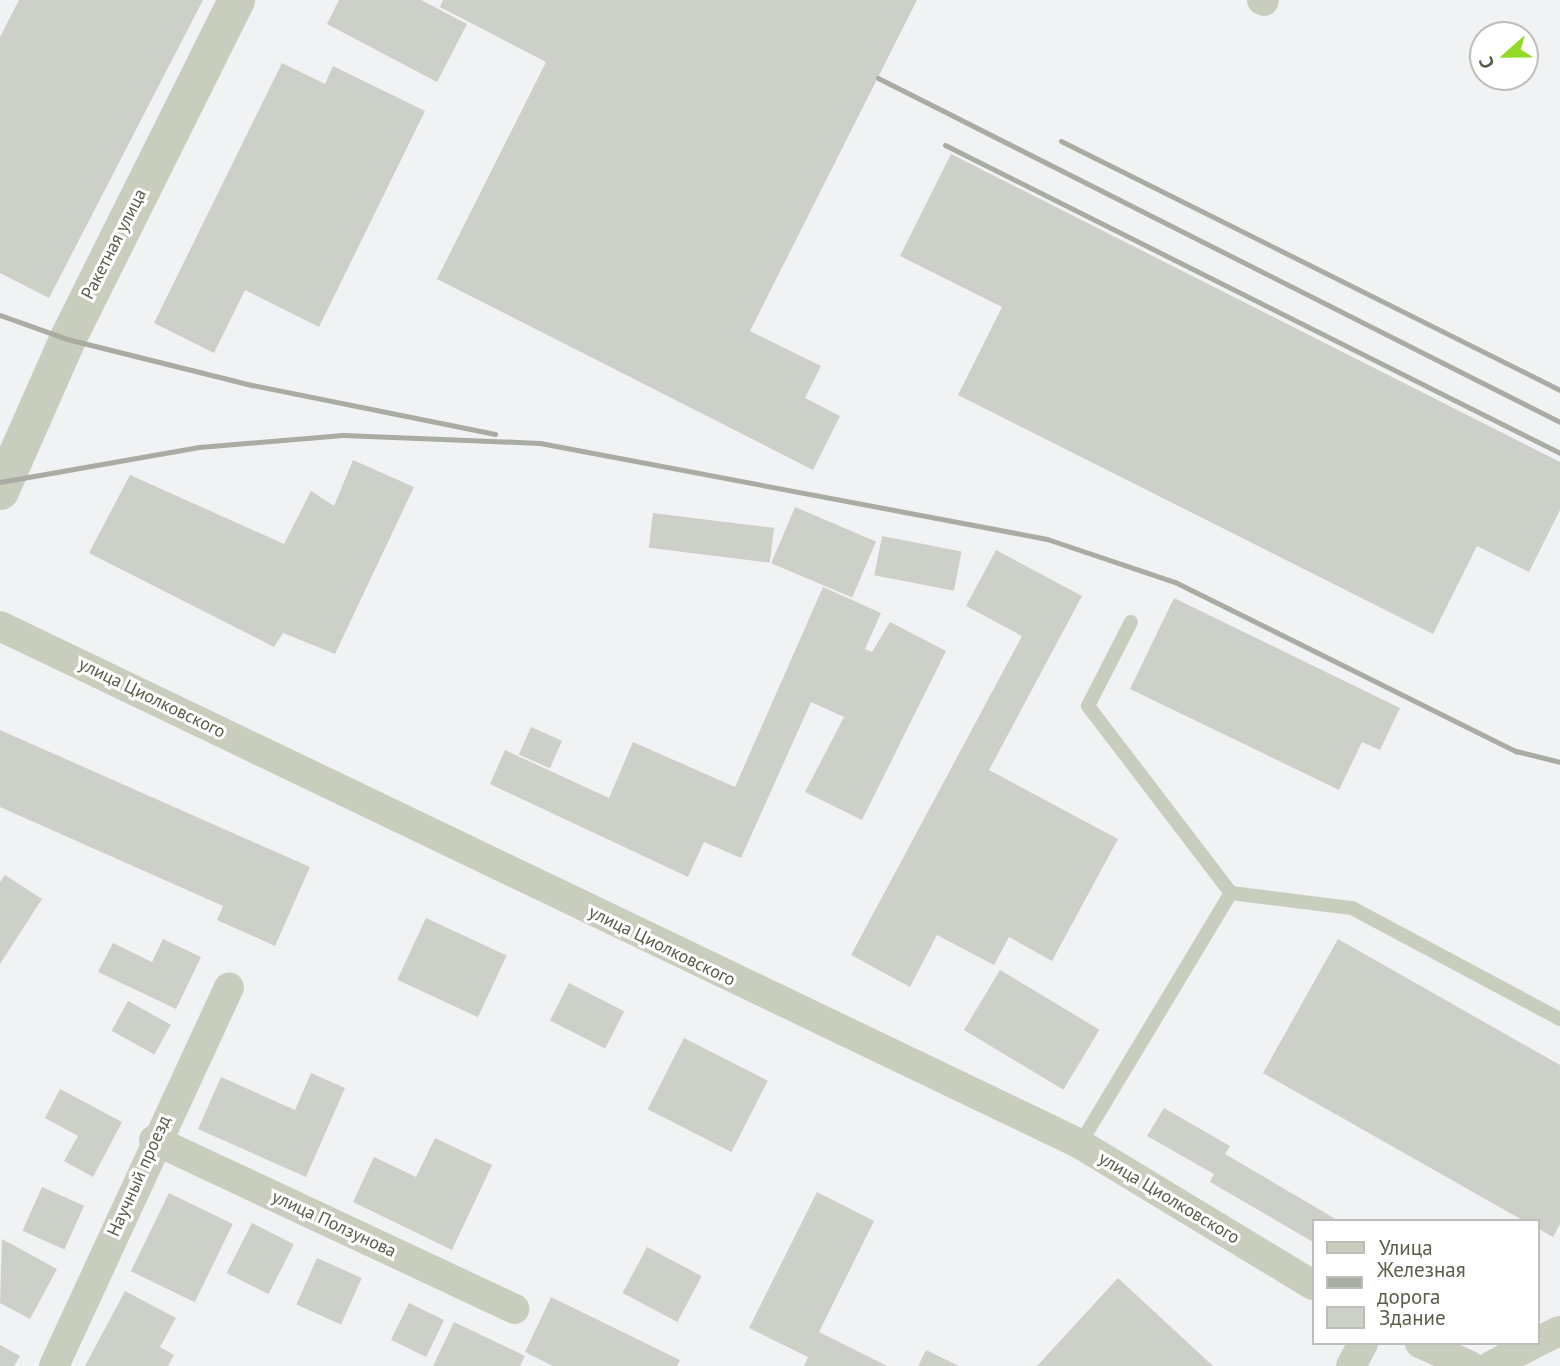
<!DOCTYPE html>
<meta charset="utf-8">
<style>
body{margin:0}
#map{position:relative;width:1560px;height:1366px;overflow:hidden;background:#f1f2f3;font-family:"PT Sans",sans-serif}
div>[style]{position:absolute}
.building>*{inset:0;background:#cdd0c8;transform-origin:0 0}
.service>*{height:14px;margin:-7px;padding:0 7px;transform-origin:7px;border-radius:7px;background:#c8cdbe}
.minor>*{height:30px;margin:-15px;padding:0 15px;transform-origin:15px;border-radius:15px;background:#c8cdbe}
.tertiary>*{height:37px;margin:-18.5px;padding:0 18.5px;transform-origin:18.5px;border-radius:18.5px;background:#c8cdbe}
.rail>*{height:5px;margin:-2.5px;padding:0 2.5px;transform-origin:2.5px;border-radius:2.5px;background:#a9aca3}
span{translate:-50% -50%;white-space:nowrap;text-align:center;line-height:1.15;-webkit-text-stroke:6px #fff;paint-order:stroke}
.street-label{font-size:18px;color:#585e4a}
.legend{position:absolute;left:1312px;top:1219px;width:228px;height:126px;box-sizing:border-box;background:#fff;border:2px solid #bcbfb7;margin:0;padding:9px 12px;list-style:none;font-size:21px;color:#585e4a}
.legend li{display:flex;align-items:center;gap:14px;height:35px}
.legend b{width:35px;border:2px solid #bcbfb7}
.north{position:absolute;left:1469px;top:21px;width:70px;height:70px;box-sizing:border-box;background:#fff;border:2px solid #bcbfb7;border-radius:50%;rotate:249deg;font-size:19px;font-weight:700;line-height:28px;text-align:center;color:#585e4a}
.north::after{content:'';display:block;margin:auto;width:24px;height:32px;background:#91db24;clip-path:polygon(50% 0,100% 100%,50% 72%,0 100%)}
</style>
<div id="map">
<div class="building">
<div style="clip-path:polygon(19px 0,203px 0,49px 298px,0 273px,0 37px)"></div>
<div style="clip-path:polygon(339px 0,421px 0,467px 24px,437px 82px,327px 24px)"></div>
<div style="clip-path:polygon(443px 0,917px 0,750px 331px,821px 366px,805px 398px,840px 416px,813px 470px,437px 279px,546px 62px,440px 7px)"></div>
<div style="clip-path:polygon(282px 63px,325px 84px,333px 66px,425px 111px,319px 327px,245px 290px,214px 353px,154px 323px)"></div>
<div style="clip-path:polygon(951px 154px,1560px 462px,1560px 510px,1529px 572px,1477px 546px,1433px 634px,958px 395px,1002px 307px,900px 256px)"></div>
<div style="clip-path:polygon(353px 460px,414px 487px,335px 654px,283px 633px,274px 647px,89px 553px,130px 475px,284px 544px,311px 491px,334px 506px)"></div>
<div style="left:795px;top:507px;width:88px;height:61px;rotate:23deg"></div>
<div style="left:653px;top:513px;width:122px;height:35px;rotate:7deg"></div>
<div style="left:882px;top:536px;width:81px;height:40px;rotate:11deg"></div>
<div style="clip-path:polygon(996px 550px,1082px 596px,989px 770px,1118px 839px,1052px 961px,1009px 937px,994px 965px,937px 935px,910px 987px,851px 955px,1022px 636px,966px 606px)"></div>
<div style="clip-path:polygon(823px 587px,881px 613px,865px 649px,872px 652px,890px 622px,946px 651px,862px 820px,805px 792px,844px 717px,811px 702px,741px 858px,704px 842px,688px 877px,490px 784px,505px 750px,609px 798px,633px 742px,735px 787px)"></div>
<div style="clip-path:polygon(1174px 598px,1400px 708px,1380px 750px,1362px 742px,1339px 790px,1130px 689px)"></div>
<div style="left:531px;top:727px;width:34px;height:30px;rotate:24deg"></div>
<div style="clip-path:polygon(0 730px,310px 867px,275px 946px,217px 920px,223px 906px,0 807px)"></div>
<div style="clip-path:polygon(5px 875px,42px 899px,0 964px,0 882px)"></div>
<div style="left:426px;top:918px;width:89px;height:68px;rotate:25deg"></div>
<div style="clip-path:polygon(163px 939px,201px 957px,176px 1009px,98px 972px,113px 943px,152px 962px)"></div>
<div style="clip-path:polygon(1338px 939px,1560px 1065px,1560px 1224px,1553px 1237px,1537px 1228px,1537px 1221px,1524px 1221px,1263px 1073px)"></div>
<div style="left:1000px;top:970px;width:116px;height:70px;rotate:31deg"></div>
<div style="left:569px;top:983px;width:62px;height:42px;rotate:27deg"></div>
<div style="left:128px;top:1001px;width:49px;height:34px;rotate:29deg"></div>
<div style="left:684px;top:1038px;width:94px;height:80px;rotate:27deg"></div>
<div style="clip-path:polygon(311px 1073px,345px 1088px,306px 1177px,198px 1129px,221px 1077px,295px 1110px)"></div>
<div style="clip-path:polygon(60px 1089px,122px 1122px,93px 1177px,64px 1161px,78px 1136px,45px 1118px)"></div>
<div style="clip-path:polygon(1164px 1108px,1230px 1146px,1225px 1154px,1339px 1221px,1313px 1221px,1313px 1242px,1210px 1182px,1214px 1174px,1147px 1136px)"></div>
<div style="clip-path:polygon(435px 1138px,492px 1165px,452px 1250px,353px 1202px,374px 1157px,416px 1177px)"></div>
<div style="left:42px;top:1187px;width:46px;height:48px;rotate:24deg"></div>
<div style="clip-path:polygon(817px 1192px,874px 1221px,819px 1332px,887px 1366px,804px 1366px,808px 1357px,749px 1328px)"></div>
<div style="left:169px;top:1193px;width:71px;height:87px;rotate:26deg"></div>
<div style="left:252px;top:1223px;width:47px;height:56px;rotate:27deg"></div>
<div style="clip-path:polygon(2px 1239px,57px 1269px,30px 1319px,0 1303px)"></div>
<div style="left:647px;top:1247px;width:62px;height:52px;rotate:28deg"></div>
<div style="left:317px;top:1258px;width:49px;height:51px;rotate:24deg"></div>
<div style="clip-path:polygon(1118px 1278px,1213px 1366px,1037px 1366px)"></div>
<div style="clip-path:polygon(125px 1291px,176px 1318px,160px 1347px,174px 1355px,168px 1366px,85px 1366px)"></div>
<div style="clip-path:polygon(551px 1297px,680px 1360px,677px 1366px,553px 1366px,525px 1352px)"></div>
<div style="left:409px;top:1303px;width:39px;height:41px;rotate:26deg"></div>
<div style="clip-path:polygon(454px 1322px,525px 1356px,520px 1366px,433px 1366px)"></div>
<div style="clip-path:polygon(0 1345px,20px 1356px,14px 1366px,0 1366px)"></div>
<div style="clip-path:polygon(926px 1350px,959px 1366px,918px 1366px)"></div>
</div>
<div class="service">
<div style="left:1131px;top:622px;width:94px;rotate:117.1deg"></div>
<div style="left:1088px;top:706px;width:235px;rotate:52.6deg"></div>
<div style="left:1080px;top:1144px;width:293px;rotate:-59deg"></div>
<div style="left:1231px;top:893px;width:122px;rotate:7.1deg"></div>
<div style="left:1352px;top:908px;width:236px;rotate:28.1deg"></div>
</div>
<div class="minor">
<div style="left:1262px;top:0;width:2px;rotate:27deg"></div>
<div style="left:0;top:626px;width:1198px;rotate:25.62deg"></div>
<div style="left:1080px;top:1144px;width:272px;rotate:31.2deg"></div>
<div style="left:154px;top:1140px;width:398px;rotate:25.1deg"></div>
<div style="left:1537px;top:1342px;width:25px;rotate:-26deg"></div>
<div style="left:1420px;top:1343px;width:55px;rotate:24.7deg"></div>
<div style="left:54px;top:1366px;width:417px;rotate:-65.2deg"></div>
<div style="left:1351px;top:1366px;width:26px;rotate:-62deg"></div>
<div style="left:1491px;top:1366px;width:50px;rotate:-27.6deg"></div>
</div>
<div class="tertiary">
<div style="left:0;top:491px;width:166px;rotate:-66.2deg"></div>
<div style="left:67px;top:339px;width:379px;rotate:-63.5deg"></div>
</div>
<div class="rail">
<div style="left:878px;top:78px;width:764px;rotate:26.77deg"></div>
<div style="left:1061px;top:141px;width:558px;rotate:26.52deg"></div>
<div style="left:945px;top:145px;width:688px;rotate:26.6deg"></div>
<div style="left:0;top:315px;width:71px;rotate:19.7deg"></div>
<div style="left:67px;top:339px;width:191px;rotate:14deg"></div>
<div style="left:252px;top:385px;width:248px;rotate:11.4deg"></div>
<div style="left:0;top:482px;width:202px;rotate:-10deg"></div>
<div style="left:199px;top:447px;width:144px;rotate:-4.8deg"></div>
<div style="left:343px;top:435px;width:197px;rotate:2.3deg"></div>
<div style="left:540px;top:443px;width:516px;rotate:10.72deg"></div>
<div style="left:1047px;top:539px;width:135px;rotate:18.6deg"></div>
<div style="left:1175px;top:582px;width:381px;rotate:26.4deg"></div>
<div style="left:1516px;top:751px;width:45px;rotate:14deg"></div>
</div>
<div class="street-label">
<span style="left:114px;top:244px;rotate:-63deg">Ракетная улица</span>
<span style="left:152px;top:698px;rotate:26deg">улица Циолковского</span>
<span style="left:662px;top:946px;rotate:26deg">улица Циолковского</span>
<span style="left:139px;top:1176px;rotate:-66deg">Научный проезд</span>
<span style="left:1169px;top:1198px;rotate:31deg">улица Циолковского</span>
<span style="left:334px;top:1224px;rotate:25deg">улица Ползунова</span>
</div>
<ul class="legend">
<li><b style="height:9px;background:#c8cdbe"></b>Улица</li>
<li><b style="height:9px;background:#a9aca3"></b>Железная дорога</li>
<li><b style="height:19px;background:#cdd0c8"></b>Здание</li>
</ul>
<div class="north">С</div>
</div>
